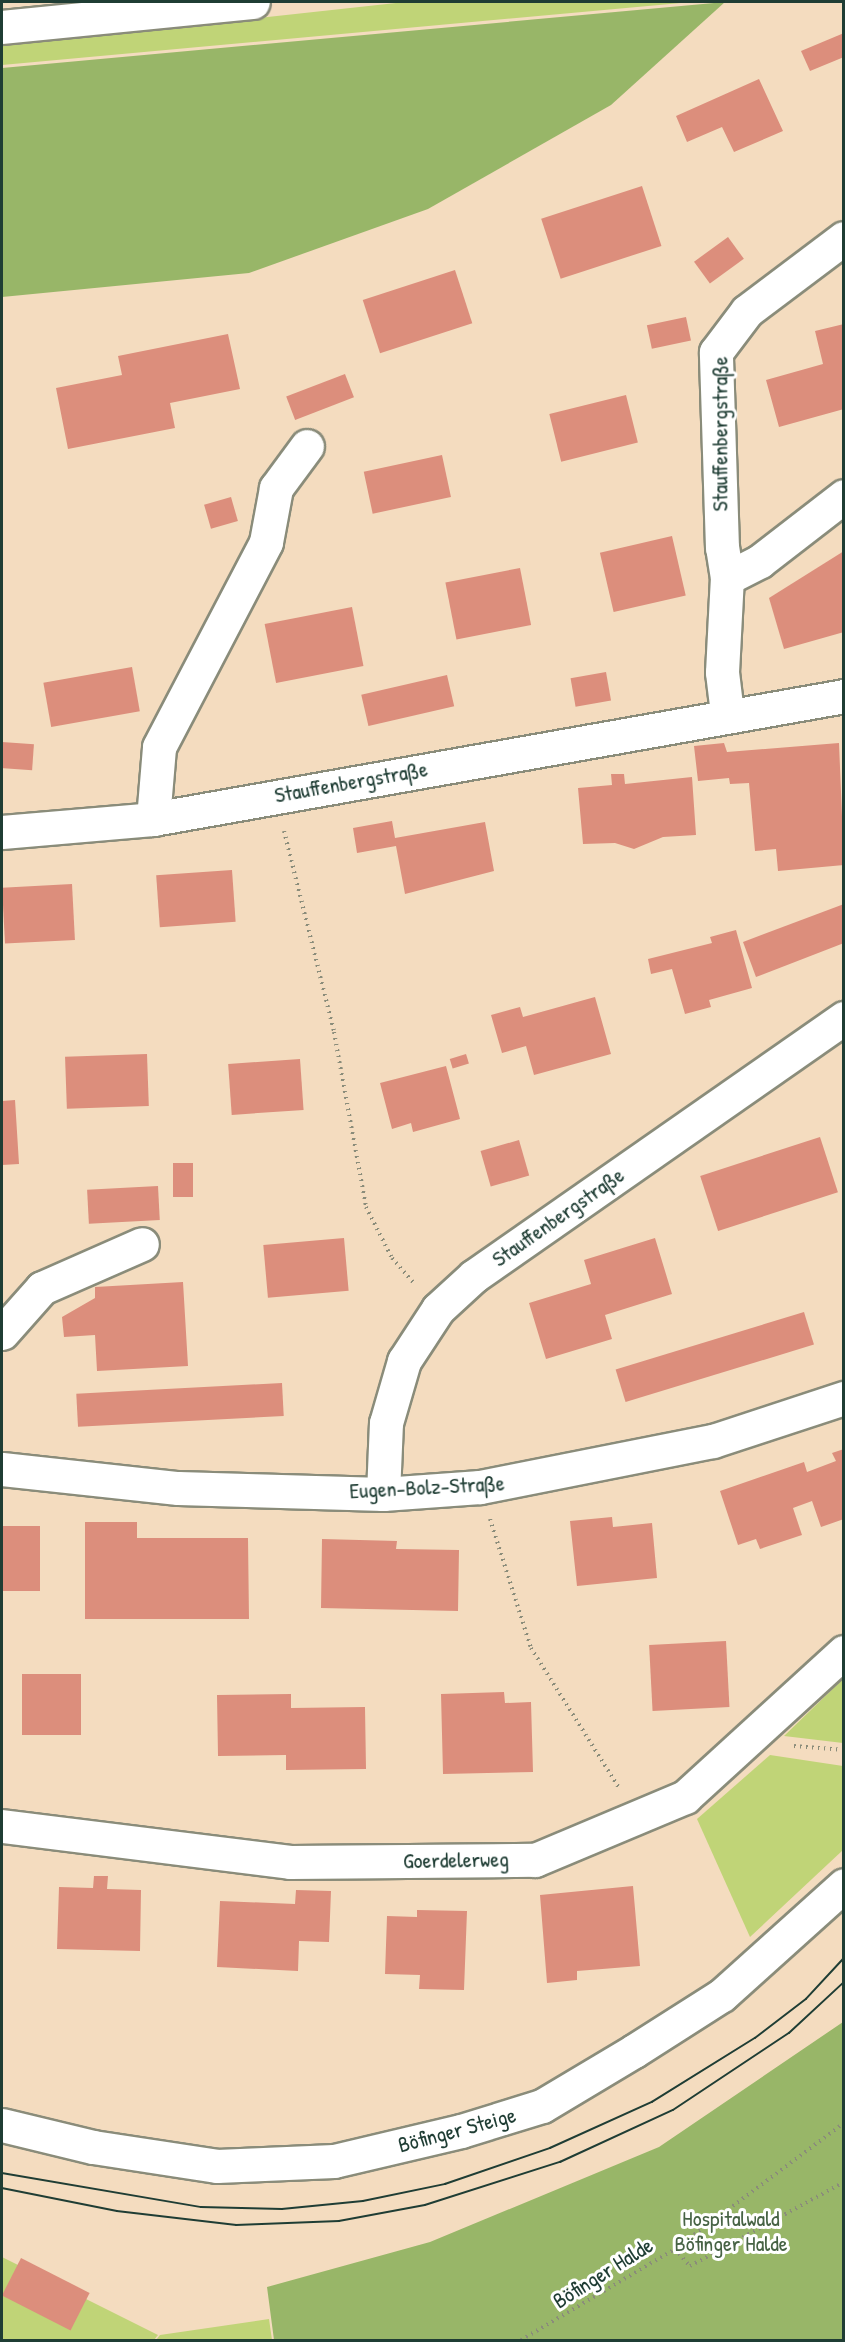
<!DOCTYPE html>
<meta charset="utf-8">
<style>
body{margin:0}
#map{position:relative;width:845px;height:2342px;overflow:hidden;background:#f4dcbf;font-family:"Patrick Hand",sans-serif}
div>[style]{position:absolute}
.green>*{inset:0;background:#c0d477}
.forest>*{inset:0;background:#98b668}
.building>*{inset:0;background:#dc8e7c;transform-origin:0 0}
.path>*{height:4px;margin-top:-2px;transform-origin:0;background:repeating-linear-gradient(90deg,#8a8c7a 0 1.5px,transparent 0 6px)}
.roads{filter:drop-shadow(2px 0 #8a8c7a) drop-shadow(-2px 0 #8a8c7a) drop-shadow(0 2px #8a8c7a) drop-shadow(0 -2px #8a8c7a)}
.minor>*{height:33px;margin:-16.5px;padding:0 16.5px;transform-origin:16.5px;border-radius:16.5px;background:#fff}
.tram>*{height:1.5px;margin:-0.75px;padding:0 0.75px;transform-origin:0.75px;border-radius:0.75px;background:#1f3d34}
span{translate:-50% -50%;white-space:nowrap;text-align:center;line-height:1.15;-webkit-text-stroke:6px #fff;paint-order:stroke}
.street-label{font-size:22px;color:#1f3d34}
.park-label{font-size:22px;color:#476345}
.frame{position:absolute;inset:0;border:3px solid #1f3d34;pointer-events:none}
</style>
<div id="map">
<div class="green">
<div style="clip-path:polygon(405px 2px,692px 2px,2px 65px,2px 46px)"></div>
<div style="clip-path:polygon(843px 1679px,843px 1743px,784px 1736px)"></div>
<div style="clip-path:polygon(770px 1755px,843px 1766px,843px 1850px,750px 1937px,697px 1819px)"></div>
<div style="clip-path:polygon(2px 2257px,158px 2335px,154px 2340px,2px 2340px)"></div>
<div style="clip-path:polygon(269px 2319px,272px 2340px,156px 2340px,160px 2335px)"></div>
</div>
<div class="forest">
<div style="clip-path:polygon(725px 2px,611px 105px,428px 209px,249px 273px,2px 297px,2px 68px)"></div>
<div style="clip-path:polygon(843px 2022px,843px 2340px,274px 2340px,267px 2287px,430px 2242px,659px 2147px)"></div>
</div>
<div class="building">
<div style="clip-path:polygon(844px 33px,844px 57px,810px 71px,801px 51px)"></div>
<div style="clip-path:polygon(759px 79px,783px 131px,734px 152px,722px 127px,687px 142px,676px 116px)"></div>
<div style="left:642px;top:186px;width:63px;height:106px;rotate:72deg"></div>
<div style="left:728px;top:237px;width:27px;height:42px;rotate:54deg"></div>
<div style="left:455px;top:270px;width:56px;height:97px;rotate:72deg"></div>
<div style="left:686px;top:317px;width:24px;height:40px;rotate:78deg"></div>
<div style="clip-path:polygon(844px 324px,844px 409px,779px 427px,766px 380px,823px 364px,815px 331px)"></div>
<div style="clip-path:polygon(228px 334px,240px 389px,170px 403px,175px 428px,68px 449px,56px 388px,122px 375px,118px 356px)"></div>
<div style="left:345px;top:374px;width:25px;height:63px;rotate:69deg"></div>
<div style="left:626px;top:395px;width:49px;height:79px;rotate:76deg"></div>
<div style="left:442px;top:455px;width:43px;height:80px;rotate:78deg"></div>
<div style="left:231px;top:497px;width:25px;height:28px;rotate:74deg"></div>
<div style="left:672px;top:536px;width:61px;height:74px;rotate:77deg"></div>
<div style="clip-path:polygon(844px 551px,844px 632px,784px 649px,769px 598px)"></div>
<div style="left:520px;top:568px;width:58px;height:76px;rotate:79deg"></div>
<div style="left:352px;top:607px;width:60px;height:89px;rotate:79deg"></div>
<div style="left:132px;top:667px;width:45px;height:90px;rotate:80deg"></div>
<div style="left:606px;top:672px;width:29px;height:36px;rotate:80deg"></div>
<div style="left:447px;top:675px;width:32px;height:88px;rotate:77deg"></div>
<div style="left:2px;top:742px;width:32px;height:26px;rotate:4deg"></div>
<div style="clip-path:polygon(724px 743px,727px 752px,839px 743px,844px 865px,778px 871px,776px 849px,755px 851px,749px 783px,730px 784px,729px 778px,698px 781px,694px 746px)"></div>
<div style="clip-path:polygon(611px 774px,624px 774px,625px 784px,692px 777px,696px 835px,663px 837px,634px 849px,615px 843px,583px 844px,578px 788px,612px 785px)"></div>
<div style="clip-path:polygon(392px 821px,395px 838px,485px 822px,494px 871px,405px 894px,396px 846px,357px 853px,353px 828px)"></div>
<div style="left:232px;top:870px;width:52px;height:76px;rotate:86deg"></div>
<div style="left:72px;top:884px;width:56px;height:70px;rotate:87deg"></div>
<div style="clip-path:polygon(844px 904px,844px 943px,756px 977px,743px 942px)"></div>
<div style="clip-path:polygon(736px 930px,752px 988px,709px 1000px,711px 1007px,685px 1014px,672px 969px,651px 974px,648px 959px,712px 943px,710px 937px)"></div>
<div style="clip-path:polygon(595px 997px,611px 1054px,534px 1075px,526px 1046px,502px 1053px,491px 1015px,520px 1007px,523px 1017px)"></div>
<div style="left:147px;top:1054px;width:52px;height:82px;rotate:88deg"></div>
<div style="left:466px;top:1054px;width:10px;height:17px;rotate:73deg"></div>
<div style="left:300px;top:1059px;width:51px;height:72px;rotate:86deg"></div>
<div style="clip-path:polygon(446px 1066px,460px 1119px,413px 1132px,411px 1123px,392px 1129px,380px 1083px)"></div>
<div style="clip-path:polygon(15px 1100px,19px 1164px,2px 1165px,2px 1101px)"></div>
<div style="left:820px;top:1137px;width:58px;height:126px;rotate:72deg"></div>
<div style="left:519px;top:1140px;width:37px;height:40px;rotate:74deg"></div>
<div style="left:173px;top:1163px;width:20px;height:34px"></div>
<div style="left:158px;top:1186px;width:34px;height:71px;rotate:87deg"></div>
<div style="left:344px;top:1238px;width:53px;height:81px;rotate:85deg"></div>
<div style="clip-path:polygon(655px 1238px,672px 1294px,605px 1315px,612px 1339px,546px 1359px,529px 1303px,591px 1284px,584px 1260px)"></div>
<div style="clip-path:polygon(183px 1282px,188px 1366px,97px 1371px,95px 1335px,64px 1337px,62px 1317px,95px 1298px,95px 1287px)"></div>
<div style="left:804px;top:1312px;width:34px;height:197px;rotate:73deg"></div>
<div style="left:282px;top:1383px;width:33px;height:206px;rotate:87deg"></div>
<div style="clip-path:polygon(844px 1449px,844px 1519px,821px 1527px,812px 1501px,793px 1508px,802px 1535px,760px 1549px,756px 1539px,738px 1545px,720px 1491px,804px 1462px,807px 1472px,836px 1461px,832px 1453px)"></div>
<div style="clip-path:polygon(612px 1517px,613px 1527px,652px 1523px,657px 1578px,577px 1586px,570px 1521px)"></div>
<div style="clip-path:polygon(85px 1522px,137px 1522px,137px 1538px,248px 1538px,249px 1619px,85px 1619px)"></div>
<div style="left:2px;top:1526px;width:38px;height:65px"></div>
<div style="clip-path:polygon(322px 1539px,397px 1541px,396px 1549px,459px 1550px,458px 1611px,321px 1608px)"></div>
<div style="left:726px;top:1641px;width:66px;height:77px;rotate:87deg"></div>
<div style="left:22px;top:1674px;width:59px;height:61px"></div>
<div style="clip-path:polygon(504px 1692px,505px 1703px,531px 1702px,533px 1772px,443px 1774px,441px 1694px)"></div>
<div style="clip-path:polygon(291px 1694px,291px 1708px,365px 1707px,366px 1769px,286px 1770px,286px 1755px,218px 1756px,217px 1695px)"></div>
<div style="clip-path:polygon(94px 1876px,108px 1876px,107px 1889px,141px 1890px,140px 1951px,57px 1949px,59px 1887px,93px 1888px)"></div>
<div style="clip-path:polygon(633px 1886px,640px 1966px,577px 1971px,577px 1980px,547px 1983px,540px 1895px)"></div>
<div style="clip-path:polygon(296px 1890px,331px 1891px,329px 1942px,299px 1941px,298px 1971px,217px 1967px,220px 1901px,295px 1904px)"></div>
<div style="clip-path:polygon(417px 1910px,467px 1911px,464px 1990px,419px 1989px,420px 1975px,385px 1974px,387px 1916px,417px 1917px)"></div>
<div style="left:21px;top:2258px;width:77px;height:42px;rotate:27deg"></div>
</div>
<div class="path">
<div style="left:284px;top:831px;width:207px;rotate:76deg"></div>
<div style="left:334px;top:1032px;width:178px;rotate:79.6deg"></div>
<div style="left:366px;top:1207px;width:57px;rotate:63deg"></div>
<div style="left:392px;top:1258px;width:33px;rotate:49deg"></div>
<div style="left:490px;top:1519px;width:135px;rotate:72.4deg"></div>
<div style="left:531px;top:1648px;width:165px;rotate:57.8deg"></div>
<div style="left:794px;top:1746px;width:50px;rotate:4.6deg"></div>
<div style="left:675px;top:2249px;width:23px;rotate:49deg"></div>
<div style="left:690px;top:2266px;width:175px;rotate:-28.6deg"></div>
<div style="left:521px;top:2340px;width:179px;rotate:-30.6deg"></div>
<div style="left:675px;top:2249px;width:211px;rotate:-36.7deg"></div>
</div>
<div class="roads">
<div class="minor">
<div style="left:2px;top:27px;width:252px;rotate:-5.7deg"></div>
<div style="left:727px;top:578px;width:30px;rotate:-99deg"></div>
<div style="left:722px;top:548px;width:196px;rotate:-91.8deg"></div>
<div style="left:716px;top:352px;width:51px;rotate:-52.9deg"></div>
<div style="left:747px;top:311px;width:121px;rotate:-37deg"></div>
<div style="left:727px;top:713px;width:41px;rotate:-97deg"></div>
<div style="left:722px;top:672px;width:94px;rotate:-87deg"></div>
<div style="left:727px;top:578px;width:37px;rotate:-27deg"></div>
<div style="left:760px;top:561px;width:106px;rotate:-37.7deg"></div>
<div style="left:153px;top:819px;width:72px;rotate:-85.2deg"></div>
<div style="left:159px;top:747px;width:231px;rotate:-62.4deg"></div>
<div style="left:266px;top:542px;width:55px;rotate:-79.5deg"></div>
<div style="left:276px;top:488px;width:52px;rotate:-53.6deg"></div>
<div style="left:2px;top:832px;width:152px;rotate:-4.9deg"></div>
<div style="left:153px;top:819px;width:702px;rotate:-10.09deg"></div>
<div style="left:2px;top:1333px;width:60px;rotate:-48.4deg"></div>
<div style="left:42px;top:1288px;width:109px;rotate:-23.7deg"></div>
<div style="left:2px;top:1469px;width:177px;rotate:6.2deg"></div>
<div style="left:178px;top:1488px;width:205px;rotate:1.7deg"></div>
<div style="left:383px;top:1494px;width:97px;rotate:-4.1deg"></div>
<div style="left:480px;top:1487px;width:237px;rotate:-11.2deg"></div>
<div style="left:713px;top:1441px;width:138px;rotate:-18.2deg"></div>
<div style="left:383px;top:1494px;width:71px;rotate:-87.6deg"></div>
<div style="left:386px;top:1423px;width:65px;rotate:-73.8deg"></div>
<div style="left:404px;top:1361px;width:62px;rotate:-56.8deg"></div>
<div style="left:438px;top:1309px;width:49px;rotate:-42.5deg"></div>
<div style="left:474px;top:1276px;width:451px;rotate:-34.9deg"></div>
<div style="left:2px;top:1826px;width:290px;rotate:7.1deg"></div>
<div style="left:290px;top:1862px;width:245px;rotate:-0.5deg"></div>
<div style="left:535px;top:1860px;width:163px;rotate:-22.8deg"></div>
<div style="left:685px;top:1797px;width:215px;rotate:-42.4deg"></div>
<div style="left:2px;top:2125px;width:94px;rotate:13.6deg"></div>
<div style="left:93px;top:2147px;width:125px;rotate:8.7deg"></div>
<div style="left:217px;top:2166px;width:117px;rotate:-2.4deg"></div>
<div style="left:334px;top:2161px;width:130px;rotate:-13.3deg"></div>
<div style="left:461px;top:2131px;width:85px;rotate:-17.2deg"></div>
<div style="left:542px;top:2106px;width:107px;rotate:-30.9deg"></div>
<div style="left:634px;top:2051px;width:104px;rotate:-32.5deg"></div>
<div style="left:722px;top:1995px;width:164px;rotate:-42deg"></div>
</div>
</div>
<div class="tram">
<div style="left:2px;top:2173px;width:202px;rotate:9.7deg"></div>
<div style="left:201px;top:2207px;width:81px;rotate:1.4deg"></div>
<div style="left:282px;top:2209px;width:81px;rotate:-5.6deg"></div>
<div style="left:363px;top:2201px;width:84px;rotate:-11.7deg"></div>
<div style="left:445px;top:2184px;width:111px;rotate:-18.9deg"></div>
<div style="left:550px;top:2148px;width:112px;rotate:-24.3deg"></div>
<div style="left:652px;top:2102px;width:121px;rotate:-31.9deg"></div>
<div style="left:755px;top:2038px;width:64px;rotate:-37.4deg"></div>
<div style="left:806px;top:1999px;width:56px;rotate:-47.2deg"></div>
<div style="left:2px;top:2188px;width:117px;rotate:11.3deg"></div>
<div style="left:117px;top:2211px;width:120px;rotate:6.7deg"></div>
<div style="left:236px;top:2225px;width:103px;rotate:-2.2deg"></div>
<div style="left:339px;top:2221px;width:87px;rotate:-10.5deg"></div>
<div style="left:425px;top:2205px;width:142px;rotate:-17.7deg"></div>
<div style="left:560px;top:2162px;width:124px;rotate:-24.7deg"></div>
<div style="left:673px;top:2110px;width:139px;rotate:-33.6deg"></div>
<div style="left:789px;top:2033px;width:75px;rotate:-42.8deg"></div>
</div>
<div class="street-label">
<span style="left:720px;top:434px;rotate:-90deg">Stauffenbergstraße</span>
<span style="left:351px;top:782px;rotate:-10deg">Stauffenbergstraße</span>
<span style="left:558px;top:1217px;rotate:-35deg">Stauffenbergstraße</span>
<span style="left:427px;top:1487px;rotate:-3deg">Eugen-Bolz-Straße</span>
<span style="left:456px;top:1860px;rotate:-1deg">Goerdelerweg</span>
<span style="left:457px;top:2130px;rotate:-15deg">Böfinger Steige</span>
<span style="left:603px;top:2273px;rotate:-32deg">Böfinger Halde</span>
</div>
<div class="park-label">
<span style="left:731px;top:2231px">Hospitalwald<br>Böfinger Halde</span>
</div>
<div class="frame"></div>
</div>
